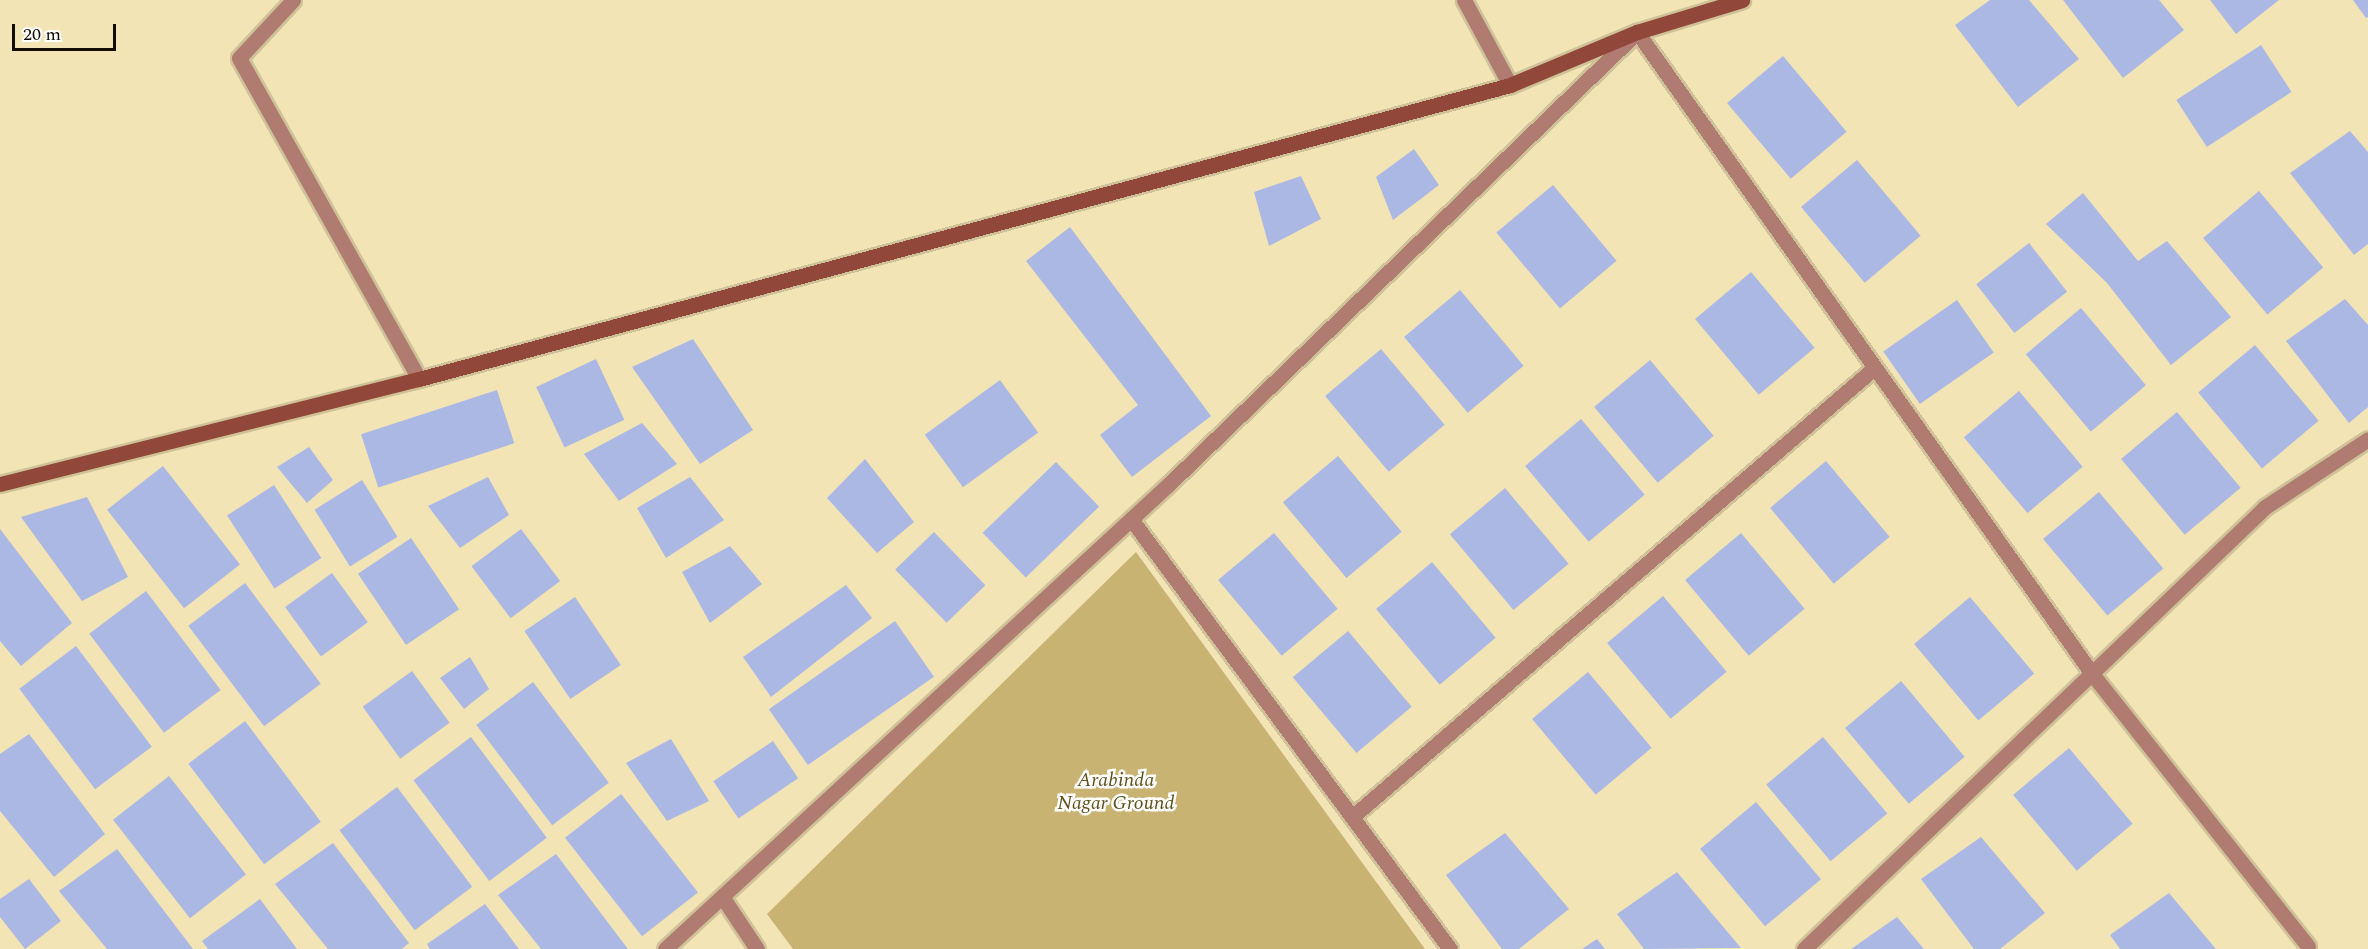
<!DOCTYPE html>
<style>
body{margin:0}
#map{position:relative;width:2368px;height:949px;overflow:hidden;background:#f3e4b5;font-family:Spectral,serif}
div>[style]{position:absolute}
.green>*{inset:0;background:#c8b372}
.building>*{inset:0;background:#abb8e3;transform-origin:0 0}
.roads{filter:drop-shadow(2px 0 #cfc298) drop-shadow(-2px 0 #cfc298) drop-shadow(0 2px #cfc298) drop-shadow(0 -2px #cfc298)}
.street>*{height:15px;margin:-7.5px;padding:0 7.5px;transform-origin:7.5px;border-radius:7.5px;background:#b07b70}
.secondary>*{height:15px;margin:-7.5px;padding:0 7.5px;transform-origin:7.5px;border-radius:7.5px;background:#914739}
span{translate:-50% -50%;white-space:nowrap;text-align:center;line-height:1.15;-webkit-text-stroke:5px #fff;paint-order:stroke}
.park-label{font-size:20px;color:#61521d;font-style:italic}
.scale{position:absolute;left:12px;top:24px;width:104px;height:27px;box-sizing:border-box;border:3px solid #120d00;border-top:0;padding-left:8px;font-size:18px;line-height:21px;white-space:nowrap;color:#120d00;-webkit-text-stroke:4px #fff;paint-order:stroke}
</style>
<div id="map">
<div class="green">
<div style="clip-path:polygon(1136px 552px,1425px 949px,793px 949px,767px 914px)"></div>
</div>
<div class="building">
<div style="clip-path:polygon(1990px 0,2029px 0,2079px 59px,2018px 107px,1955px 25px)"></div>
<div style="clip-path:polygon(2063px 0,2159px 0,2184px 30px,2123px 78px)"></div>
<div style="clip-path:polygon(2210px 0,2279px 0,2236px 34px)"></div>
<div style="clip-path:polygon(2353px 0,2368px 0,2368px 17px,2366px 18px)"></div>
<div style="left:2261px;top:45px;width:56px;height:101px;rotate:57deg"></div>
<div style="left:1783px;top:56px;width:99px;height:73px;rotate:50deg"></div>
<div style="clip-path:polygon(2350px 131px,2368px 152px,2368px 244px,2354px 255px,2290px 173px)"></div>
<div style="clip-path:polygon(1414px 149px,1439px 185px,1393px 220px,1376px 177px)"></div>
<div style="left:1857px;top:160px;width:99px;height:73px;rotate:50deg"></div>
<div style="clip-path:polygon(1301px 176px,1321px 219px,1269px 246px,1254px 192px)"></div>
<div style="left:1553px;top:185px;width:99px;height:74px;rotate:50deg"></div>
<div style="left:2259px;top:191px;width:100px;height:73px;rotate:50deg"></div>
<div style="clip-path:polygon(2083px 193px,2138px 261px,2167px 241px,2231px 317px,2171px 365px,2107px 283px,2046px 224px)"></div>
<div style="clip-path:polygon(1070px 227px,1211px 416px,1132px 477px,1100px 435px,1138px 405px,1026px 261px)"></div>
<div style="left:2029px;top:243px;width:62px;height:67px;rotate:52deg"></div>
<div style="left:1751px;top:272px;width:99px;height:73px;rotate:50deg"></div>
<div style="left:1460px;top:290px;width:99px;height:73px;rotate:50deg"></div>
<div style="clip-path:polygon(2345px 299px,2368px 325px,2368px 407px,2349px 423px,2286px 341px)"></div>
<div style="left:1957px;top:300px;width:64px;height:90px;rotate:55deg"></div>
<div style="left:2081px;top:308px;width:101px;height:72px;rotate:50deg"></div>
<div style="clip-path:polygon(693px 339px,753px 430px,700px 464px,632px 367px)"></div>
<div style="left:2255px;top:345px;width:99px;height:74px;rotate:50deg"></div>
<div style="left:1381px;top:349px;width:99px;height:73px;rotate:50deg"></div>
<div style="left:596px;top:359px;width:67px;height:66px;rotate:65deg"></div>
<div style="left:1650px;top:360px;width:99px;height:73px;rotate:50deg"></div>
<div style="left:1000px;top:380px;width:65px;height:93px;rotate:54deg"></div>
<div style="left:497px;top:390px;width:56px;height:143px;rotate:72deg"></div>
<div style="left:2019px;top:391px;width:99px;height:72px;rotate:50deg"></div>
<div style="left:2177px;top:412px;width:99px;height:73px;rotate:50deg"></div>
<div style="left:1581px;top:419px;width:99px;height:73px;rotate:50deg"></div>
<div style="clip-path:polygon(642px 423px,677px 464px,619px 501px,584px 454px)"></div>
<div style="clip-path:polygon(309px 447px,333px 480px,307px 503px,277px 467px)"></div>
<div style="left:1338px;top:456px;width:99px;height:72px;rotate:50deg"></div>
<div style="clip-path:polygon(865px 459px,914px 522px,877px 553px,827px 498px)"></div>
<div style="left:1826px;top:461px;width:99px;height:73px;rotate:50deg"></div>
<div style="left:1056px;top:462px;width:62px;height:102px;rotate:46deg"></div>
<div style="left:163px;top:466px;width:125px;height:71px;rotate:52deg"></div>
<div style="clip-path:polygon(488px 477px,509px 515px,460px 548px,428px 506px)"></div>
<div style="clip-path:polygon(690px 477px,724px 520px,666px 558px,637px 508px)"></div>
<div style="left:362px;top:480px;width:67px;height:56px;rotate:58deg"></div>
<div style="left:274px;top:485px;width:87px;height:56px;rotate:57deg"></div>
<div style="left:1505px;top:488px;width:99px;height:72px;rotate:50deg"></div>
<div style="left:2099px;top:492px;width:100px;height:73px;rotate:50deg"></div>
<div style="clip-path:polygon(87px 497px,128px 577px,82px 601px,21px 517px)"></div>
<div style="clip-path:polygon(0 529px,72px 623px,21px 666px,0 641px)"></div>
<div style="left:521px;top:529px;width:65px;height:62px;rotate:53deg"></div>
<div style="left:934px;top:532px;width:74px;height:54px;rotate:46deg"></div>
<div style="left:1274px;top:533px;width:99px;height:73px;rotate:50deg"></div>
<div style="left:1741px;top:533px;width:99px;height:73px;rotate:50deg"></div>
<div style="left:411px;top:538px;width:86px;height:64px;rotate:56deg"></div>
<div style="clip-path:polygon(730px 546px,762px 584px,710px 623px,682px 572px)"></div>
<div style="left:1432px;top:562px;width:99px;height:73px;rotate:50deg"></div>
<div style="left:332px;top:573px;width:61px;height:58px;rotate:54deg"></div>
<div style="left:245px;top:583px;width:126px;height:71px;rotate:53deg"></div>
<div style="clip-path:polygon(846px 585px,872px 618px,771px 697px,743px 657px)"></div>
<div style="left:146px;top:591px;width:124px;height:71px;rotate:53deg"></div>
<div style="left:1663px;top:596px;width:99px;height:73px;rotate:50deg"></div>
<div style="left:575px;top:597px;width:82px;height:61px;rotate:56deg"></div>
<div style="left:1970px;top:597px;width:100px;height:73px;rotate:50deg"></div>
<div style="left:895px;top:621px;width:68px;height:154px;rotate:55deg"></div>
<div style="left:1348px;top:631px;width:99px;height:72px;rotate:50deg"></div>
<div style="left:76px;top:646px;width:126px;height:71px;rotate:53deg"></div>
<div style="clip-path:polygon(470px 657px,489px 689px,464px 709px,440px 678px)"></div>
<div style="left:412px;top:671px;width:64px;height:61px;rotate:54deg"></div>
<div style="left:1588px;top:672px;width:99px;height:73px;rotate:50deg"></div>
<div style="left:1901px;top:681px;width:99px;height:73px;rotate:50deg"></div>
<div style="left:533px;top:682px;width:126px;height:71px;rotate:53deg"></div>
<div style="left:245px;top:721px;width:126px;height:71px;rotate:53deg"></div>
<div style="clip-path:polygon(29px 734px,105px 834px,54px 877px,0 811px,0 754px)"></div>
<div style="left:471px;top:737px;width:126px;height:72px;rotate:53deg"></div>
<div style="left:1823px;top:737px;width:100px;height:74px;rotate:50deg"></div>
<div style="clip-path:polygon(671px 739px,709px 801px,667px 821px,626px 763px)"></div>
<div style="left:773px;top:741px;width:45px;height:72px;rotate:56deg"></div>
<div style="left:2069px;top:748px;width:99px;height:73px;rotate:50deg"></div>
<div style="left:169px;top:776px;width:125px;height:71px;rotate:52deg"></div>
<div style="left:397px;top:787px;width:125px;height:72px;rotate:53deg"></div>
<div style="left:621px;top:794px;width:125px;height:71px;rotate:52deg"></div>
<div style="left:1756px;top:802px;width:101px;height:73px;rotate:50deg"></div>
<div style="clip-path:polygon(1505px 833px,1569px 909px,1519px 949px,1502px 949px,1446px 875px)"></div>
<div style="clip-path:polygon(1981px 837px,2045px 913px,2000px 949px,1974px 949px,1921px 879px)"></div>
<div style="clip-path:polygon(333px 843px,409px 943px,402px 949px,328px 949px,275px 884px)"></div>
<div style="clip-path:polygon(117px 849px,193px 949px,107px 949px,59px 891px)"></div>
<div style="clip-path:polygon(556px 854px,628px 949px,541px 949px,498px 895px)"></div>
<div style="clip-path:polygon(1677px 872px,1741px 948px,1644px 949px,1617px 914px)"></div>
<div style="clip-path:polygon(29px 879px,61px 921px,25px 949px,0 917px,0 899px)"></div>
<div style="clip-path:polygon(2169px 893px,2216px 949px,2120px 949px,2110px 935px)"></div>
<div style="clip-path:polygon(260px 899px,297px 949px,208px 949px,202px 941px)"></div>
<div style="clip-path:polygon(485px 904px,519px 949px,430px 949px,427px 944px)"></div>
<div style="clip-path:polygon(1897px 917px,1924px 949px,1851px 949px)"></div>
<div style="clip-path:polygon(1597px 939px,1605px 949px,1582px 949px)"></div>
</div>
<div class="roads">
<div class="street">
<div style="left:293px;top:0;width:79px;rotate:133deg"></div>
<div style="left:239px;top:58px;width:368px;rotate:60.7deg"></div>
<div style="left:1464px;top:0;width:97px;rotate:61.6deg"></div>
<div style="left:1131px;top:519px;width:535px;rotate:53.43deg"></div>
<div style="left:1352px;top:817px;width:687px;rotate:-40.69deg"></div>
<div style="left:723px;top:898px;width:61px;rotate:56.3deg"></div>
<div style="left:665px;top:949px;width:686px;rotate:-42.7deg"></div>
<div style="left:1169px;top:484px;width:651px;rotate:-44deg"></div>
<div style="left:1637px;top:32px;width:788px;rotate:54.66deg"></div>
<div style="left:2093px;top:675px;width:346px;rotate:51.6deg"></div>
<div style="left:1804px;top:949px;width:639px;rotate:-43.79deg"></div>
<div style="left:2265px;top:507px;width:123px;rotate:-33.4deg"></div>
</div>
<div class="secondary">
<div style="left:0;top:484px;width:432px;rotate:-14.1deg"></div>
<div style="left:419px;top:379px;width:1130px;rotate:-15.08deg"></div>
<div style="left:1510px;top:85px;width:138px;rotate:-22.7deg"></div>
<div style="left:1637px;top:32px;width:110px;rotate:-16.9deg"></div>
</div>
</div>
<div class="park-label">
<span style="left:1116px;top:792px">Arabinda<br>Nagar Ground</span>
</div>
<div class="scale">20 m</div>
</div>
